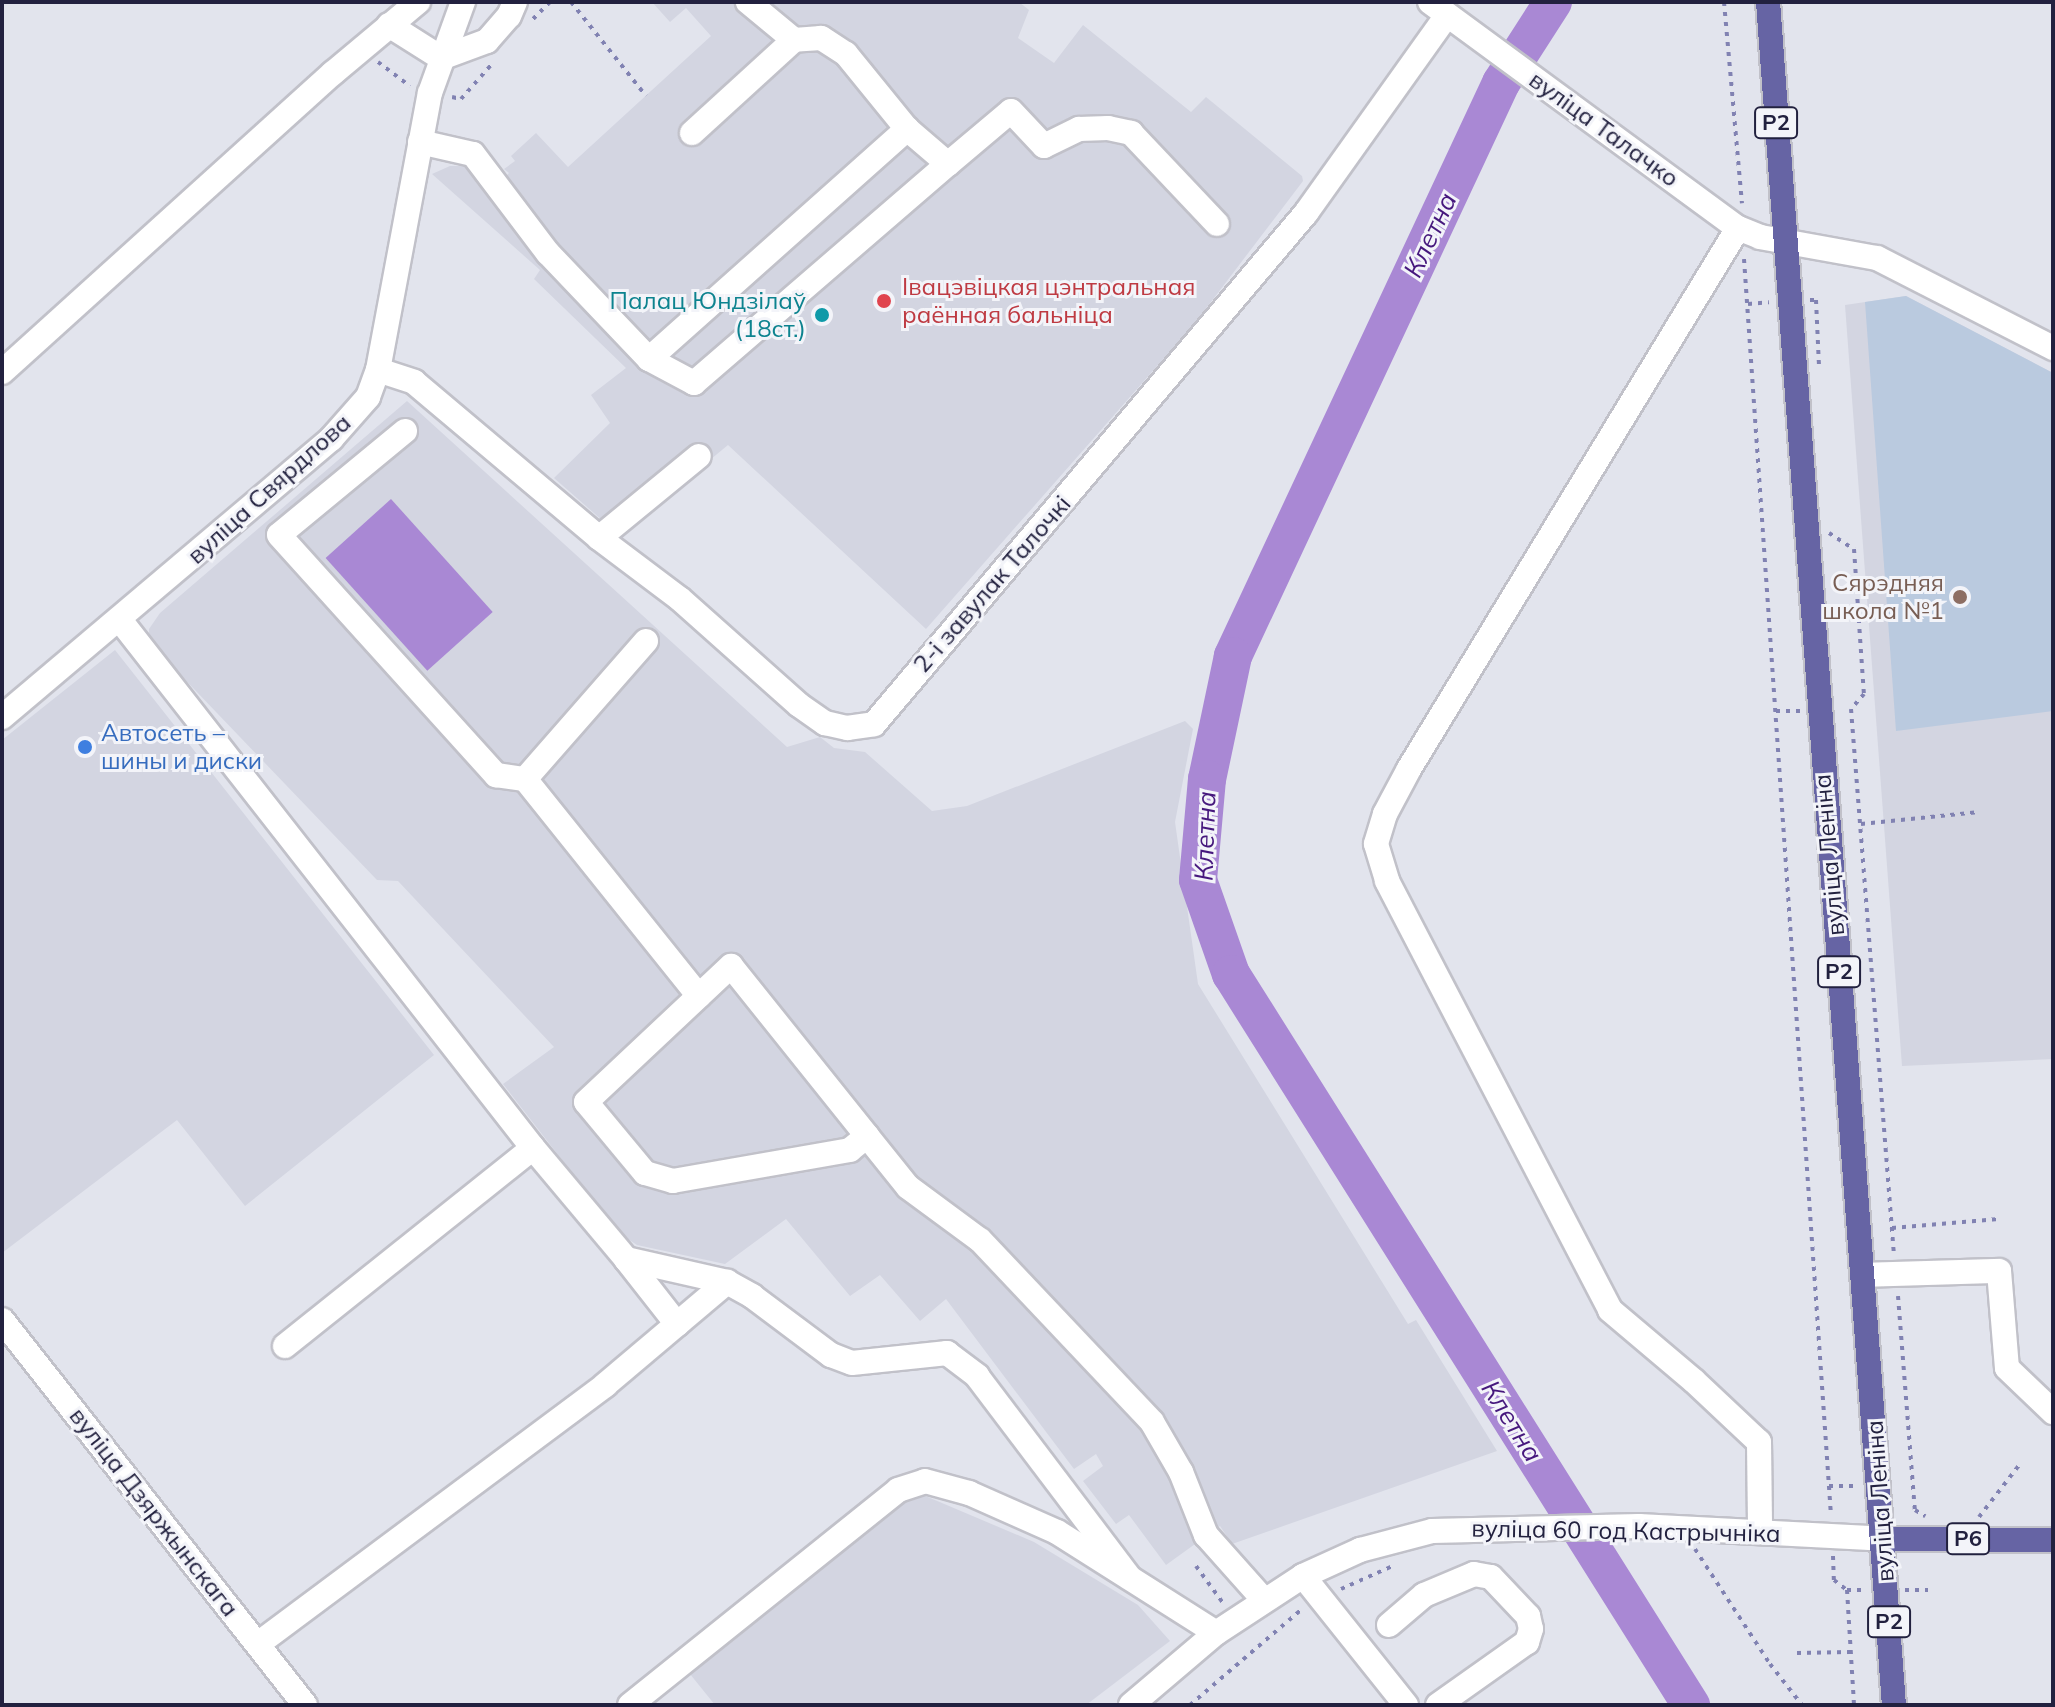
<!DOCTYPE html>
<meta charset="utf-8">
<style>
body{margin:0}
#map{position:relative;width:2055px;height:1707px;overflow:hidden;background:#e2e4ed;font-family:Mulish,sans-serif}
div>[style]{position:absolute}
.built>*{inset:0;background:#d3d5e1}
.green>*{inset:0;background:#bacadf}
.water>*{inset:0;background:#a988d4;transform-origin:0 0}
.river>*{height:38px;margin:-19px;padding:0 19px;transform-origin:19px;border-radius:19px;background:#a988d4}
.path>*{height:4px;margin-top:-2px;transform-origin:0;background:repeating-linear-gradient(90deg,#8182b2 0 4px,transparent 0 10px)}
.roads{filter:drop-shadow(2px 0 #c1c1c9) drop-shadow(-2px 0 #c1c1c9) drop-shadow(0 2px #c1c1c9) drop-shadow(0 -2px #c1c1c9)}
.minor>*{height:24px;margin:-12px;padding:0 12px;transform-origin:12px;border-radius:12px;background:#fff}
.major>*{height:24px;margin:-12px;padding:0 12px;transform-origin:12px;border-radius:12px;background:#6664a4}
.dots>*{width:22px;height:22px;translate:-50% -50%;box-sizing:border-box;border:4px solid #f3f4f9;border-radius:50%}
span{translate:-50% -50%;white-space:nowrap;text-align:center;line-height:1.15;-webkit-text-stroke:6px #f3f4f9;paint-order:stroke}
.shield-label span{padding:2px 6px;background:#f3f4f9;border:2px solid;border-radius:6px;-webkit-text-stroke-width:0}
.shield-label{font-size:22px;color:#22213f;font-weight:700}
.street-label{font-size:24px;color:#22213f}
.health-label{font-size:24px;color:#be3a42}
.left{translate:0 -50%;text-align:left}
.culture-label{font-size:24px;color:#0d838f}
.right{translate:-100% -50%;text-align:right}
.education-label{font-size:24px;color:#785e54}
.shop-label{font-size:24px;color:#366cbe}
.water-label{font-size:26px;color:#46187d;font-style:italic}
.frame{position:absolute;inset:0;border:4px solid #22213f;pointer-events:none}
</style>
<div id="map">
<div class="built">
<div style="clip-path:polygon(652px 2px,1019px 2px,1029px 10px,1018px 38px,1054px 63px,1083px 25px,1191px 112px,1206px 97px,1302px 176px,1303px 181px,1195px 323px,926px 629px,728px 445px,619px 535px,554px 478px,610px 423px,591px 395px,626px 368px,534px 279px,540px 270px,432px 174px,450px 166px,466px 166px,492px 191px,509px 173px,504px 169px,515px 161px,511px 156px,536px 133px,568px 167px,711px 36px,686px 8px,670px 22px)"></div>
<div style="clip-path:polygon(1906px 296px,2053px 373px,2053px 1059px,1902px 1066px,1845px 305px)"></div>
<div style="clip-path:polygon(407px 401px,787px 747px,820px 737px,834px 748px,865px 752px,932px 811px,967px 806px,1185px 721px,1193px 729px,1175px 822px,1198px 984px,1408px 1324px,1416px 1320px,1497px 1451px,1232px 1544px,1220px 1526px,1166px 1565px,1129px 1515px,1116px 1524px,1083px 1481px,1103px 1466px,1096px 1454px,1074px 1469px,946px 1299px,920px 1321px,880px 1275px,850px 1296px,786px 1219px,725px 1264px,637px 1245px,619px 1233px,503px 1084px,554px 1047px,398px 881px,377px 880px,149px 642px,149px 629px,160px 613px)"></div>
<div style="clip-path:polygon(115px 650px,434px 1055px,245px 1206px,177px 1120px,2px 1253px,2px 740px)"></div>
<div style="clip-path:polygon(916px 1492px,1034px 1542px,1138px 1605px,1170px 1641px,1086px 1705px,715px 1705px,690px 1674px)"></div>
</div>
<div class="green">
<div style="clip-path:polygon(1906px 296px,2053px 373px,2053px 711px,1896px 731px,1865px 302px)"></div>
</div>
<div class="water">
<div style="left:391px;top:499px;width:152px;height:88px;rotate:48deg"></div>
</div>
<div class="river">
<div style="left:1553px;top:2px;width:96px;rotate:122.7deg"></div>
<div style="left:1501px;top:83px;width:633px;rotate:115.07deg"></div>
<div style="left:1233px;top:656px;width:126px;rotate:101.9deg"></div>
<div style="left:1207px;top:779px;width:101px;rotate:95.1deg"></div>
<div style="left:1198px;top:880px;width:100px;rotate:70.7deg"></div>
<div style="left:1231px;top:974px;width:864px;rotate:57.82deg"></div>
</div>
<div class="path">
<div style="left:571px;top:2px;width:120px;rotate:51.4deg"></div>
<div style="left:1724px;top:2px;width:202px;rotate:84.9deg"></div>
<div style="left:533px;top:19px;width:24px;rotate:-45deg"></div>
<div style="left:378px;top:62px;width:40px;rotate:37deg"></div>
<div style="left:452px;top:97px;width:9px;rotate:13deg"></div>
<div style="left:461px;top:99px;width:47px;rotate:-48.5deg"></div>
<div style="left:1744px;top:259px;width:1259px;rotate:86.04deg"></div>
<div style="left:1810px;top:300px;width:6px"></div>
<div style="left:1816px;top:300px;width:65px;rotate:87.4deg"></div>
<div style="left:1748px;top:304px;width:21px;rotate:-5deg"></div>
<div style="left:1829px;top:533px;width:30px;rotate:33deg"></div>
<div style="left:1854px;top:549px;width:145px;rotate:86.1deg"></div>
<div style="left:1864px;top:694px;width:20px;rotate:131deg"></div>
<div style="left:1851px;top:709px;width:548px;rotate:85.5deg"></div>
<div style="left:1776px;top:711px;width:25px"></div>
<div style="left:1861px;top:824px;width:119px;rotate:-5.8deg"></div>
<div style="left:1892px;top:1228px;width:107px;rotate:-4.8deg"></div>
<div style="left:1898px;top:1296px;width:215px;rotate:85.5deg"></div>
<div style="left:1915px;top:1510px;width:12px;rotate:31deg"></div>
<div style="left:1829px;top:1486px;width:30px"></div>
<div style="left:1979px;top:1517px;width:67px;rotate:-52.3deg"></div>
<div style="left:1695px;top:1549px;width:137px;rotate:56.9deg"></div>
<div style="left:1770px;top:1664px;width:52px;rotate:52deg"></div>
<div style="left:1833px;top:1556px;width:24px;rotate:88deg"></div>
<div style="left:1834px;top:1580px;width:16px;rotate:38deg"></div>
<div style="left:1847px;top:1590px;width:115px;rotate:86.5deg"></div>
<div style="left:1196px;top:1566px;width:46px;rotate:53.9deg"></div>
<div style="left:1341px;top:1589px;width:59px;rotate:-24deg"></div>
<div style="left:1847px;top:1590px;width:17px"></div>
<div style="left:1905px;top:1590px;width:23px"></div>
<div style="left:1797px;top:1653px;width:53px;rotate:-1.1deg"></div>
<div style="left:1190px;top:1705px;width:146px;rotate:-40.6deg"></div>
</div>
<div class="roads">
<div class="minor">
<div style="left:1430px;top:2px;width:382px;rotate:36.3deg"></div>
<div style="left:1738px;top:228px;width:24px;rotate:22deg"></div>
<div style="left:1760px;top:237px;width:119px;rotate:10.2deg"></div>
<div style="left:1877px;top:258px;width:198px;rotate:27.1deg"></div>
<div style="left:389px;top:25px;width:62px;rotate:32.4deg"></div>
<div style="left:441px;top:58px;width:49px;rotate:-20.3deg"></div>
<div style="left:487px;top:41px;width:33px;rotate:-49deg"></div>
<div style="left:509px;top:16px;width:15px;rotate:-67deg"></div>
<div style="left:692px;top:133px;width:138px;rotate:-42.4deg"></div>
<div style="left:420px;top:142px;width:54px;rotate:12.8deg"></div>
<div style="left:473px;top:154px;width:124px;rotate:52.9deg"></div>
<div style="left:548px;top:253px;width:146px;rotate:46.4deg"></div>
<div style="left:649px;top:359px;width:346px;rotate:-41.7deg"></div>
<div style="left:948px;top:164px;width:82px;rotate:-40.1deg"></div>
<div style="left:1011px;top:111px;width:48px;rotate:46.7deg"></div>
<div style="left:1044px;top:146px;width:39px;rotate:-26deg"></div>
<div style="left:1079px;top:129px;width:29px;rotate:-2deg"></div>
<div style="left:1108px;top:128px;width:24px;rotate:12deg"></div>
<div style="left:1131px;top:133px;width:125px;rotate:46.6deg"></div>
<div style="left:1738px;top:228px;width:633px;rotate:121.31deg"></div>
<div style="left:1409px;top:769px;width:51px;rotate:118.1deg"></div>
<div style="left:1385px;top:814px;width:31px;rotate:107deg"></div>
<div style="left:1376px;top:844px;width:39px;rotate:73deg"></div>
<div style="left:1387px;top:881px;width:483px;rotate:62.5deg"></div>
<div style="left:1610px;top:1310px;width:110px;rotate:40.2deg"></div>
<div style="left:1694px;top:1381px;width:89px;rotate:43.2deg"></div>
<div style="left:1759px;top:1442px;width:88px;rotate:89.3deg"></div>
<div style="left:649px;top:359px;width:51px;rotate:28.1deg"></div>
<div style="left:694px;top:383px;width:335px;rotate:-40.8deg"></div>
<div style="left:948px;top:164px;width:54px;rotate:-139.5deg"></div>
<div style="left:907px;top:129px;width:97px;rotate:-129.1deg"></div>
<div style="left:846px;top:54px;width:30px;rotate:-147deg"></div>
<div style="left:821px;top:38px;width:27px;rotate:176deg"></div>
<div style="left:794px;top:40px;width:60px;rotate:-140.4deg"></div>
<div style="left:378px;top:370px;width:38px;rotate:18deg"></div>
<div style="left:414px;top:382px;width:242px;rotate:40.1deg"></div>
<div style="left:599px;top:538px;width:101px;rotate:37deg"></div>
<div style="left:680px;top:599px;width:159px;rotate:41.7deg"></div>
<div style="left:799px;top:705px;width:32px;rotate:35deg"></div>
<div style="left:825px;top:723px;width:23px;rotate:13deg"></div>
<div style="left:847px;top:728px;width:27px;rotate:-8deg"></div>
<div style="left:874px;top:724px;width:669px;rotate:-49.79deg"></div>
<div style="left:1306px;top:213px;width:243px;rotate:-54.5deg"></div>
<div style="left:2px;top:372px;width:446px;rotate:-42.1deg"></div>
<div style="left:333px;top:73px;width:111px;rotate:-39.9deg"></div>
<div style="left:405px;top:431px;width:163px;rotate:140.5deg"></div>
<div style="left:279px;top:535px;width:324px;rotate:47.9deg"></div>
<div style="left:496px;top:775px;width:29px;rotate:8deg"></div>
<div style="left:599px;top:538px;width:129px;rotate:-39.4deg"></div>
<div style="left:120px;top:620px;width:670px;rotate:51.97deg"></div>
<div style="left:533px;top:1148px;width:145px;rotate:50deg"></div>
<div style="left:626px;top:1259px;width:104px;rotate:12.8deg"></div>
<div style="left:727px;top:1282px;width:29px;rotate:29deg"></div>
<div style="left:752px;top:1296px;width:99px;rotate:36.8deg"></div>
<div style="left:831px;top:1355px;width:22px;rotate:21deg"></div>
<div style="left:852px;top:1363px;width:96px;rotate:-6deg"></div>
<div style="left:947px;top:1353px;width:38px;rotate:37deg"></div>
<div style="left:977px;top:1376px;width:252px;rotate:52.9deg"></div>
<div style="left:646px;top:641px;width:184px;rotate:131.2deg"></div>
<div style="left:525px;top:779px;width:278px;rotate:51.3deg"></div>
<div style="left:2px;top:717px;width:431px;rotate:-40.2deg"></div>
<div style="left:331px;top:439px;width:56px;rotate:-48.6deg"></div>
<div style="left:368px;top:397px;width:29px;rotate:-70deg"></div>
<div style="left:378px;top:370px;width:282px;rotate:-79.4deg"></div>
<div style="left:430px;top:93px;width:97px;rotate:-70.1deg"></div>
<div style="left:867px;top:1136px;width:22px;rotate:141deg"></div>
<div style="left:850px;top:1150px;width:180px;rotate:170.1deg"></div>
<div style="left:673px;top:1181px;width:29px;rotate:-164deg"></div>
<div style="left:645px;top:1173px;width:92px;rotate:-129.7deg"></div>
<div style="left:586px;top:1102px;width:199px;rotate:-43.2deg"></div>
<div style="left:731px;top:966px;width:218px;rotate:51.3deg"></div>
<div style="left:867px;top:1136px;width:65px;rotate:51.2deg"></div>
<div style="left:908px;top:1187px;width:89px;rotate:36.4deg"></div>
<div style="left:980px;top:1240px;width:250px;rotate:46.6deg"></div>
<div style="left:1152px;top:1422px;width:58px;rotate:59.9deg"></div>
<div style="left:1181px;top:1472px;width:68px;rotate:68.4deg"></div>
<div style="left:1206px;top:1535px;width:87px;rotate:48.3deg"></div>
<div style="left:626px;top:1259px;width:83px;rotate:51.9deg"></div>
<div style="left:1863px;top:1275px;width:136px;rotate:-1.7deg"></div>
<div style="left:1999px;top:1271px;width:97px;rotate:85.3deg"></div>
<div style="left:2007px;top:1368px;width:64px;rotate:43.7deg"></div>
<div style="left:2px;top:1320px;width:490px;rotate:51.8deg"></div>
<div style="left:285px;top:1346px;width:317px;rotate:-38.6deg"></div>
<div style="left:1303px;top:1576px;width:165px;rotate:51.4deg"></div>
<div style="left:1389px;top:1625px;width:46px;rotate:-40.6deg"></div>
<div style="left:1424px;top:1595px;width:54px;rotate:-22.8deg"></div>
<div style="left:1474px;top:1574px;width:17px;rotate:10deg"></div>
<div style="left:1491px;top:1577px;width:54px;rotate:46.5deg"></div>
<div style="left:1528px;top:1616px;width:13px;rotate:77deg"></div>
<div style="left:1531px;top:1629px;width:14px;rotate:107deg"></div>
<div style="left:1527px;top:1642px;width:109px;rotate:144.7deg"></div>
<div style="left:258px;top:1644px;width:433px;rotate:-36.7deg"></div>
<div style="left:605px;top:1385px;width:160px;rotate:-40.2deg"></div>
<div style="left:630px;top:1705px;width:344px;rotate:-38.7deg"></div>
<div style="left:898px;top:1490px;width:28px;rotate:-18deg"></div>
<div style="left:925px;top:1481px;width:46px;rotate:15.3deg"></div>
<div style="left:969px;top:1493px;width:96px;rotate:23.9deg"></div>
<div style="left:1057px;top:1532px;width:188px;rotate:32.4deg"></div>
<div style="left:1131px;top:1705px;width:111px;rotate:-40.3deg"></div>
<div style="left:1216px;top:1633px;width:104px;rotate:-33.2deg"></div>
<div style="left:1303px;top:1576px;width:63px;rotate:-24.5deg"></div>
<div style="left:1360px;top:1550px;width:74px;rotate:-14.8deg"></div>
<div style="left:1432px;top:1531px;width:207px;rotate:-1.4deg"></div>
<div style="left:1639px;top:1526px;width:245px;rotate:3deg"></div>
</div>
<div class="major">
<div style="left:1768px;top:2px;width:1708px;rotate:85.77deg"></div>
<div style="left:1884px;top:1539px;width:169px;rotate:0.3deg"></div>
</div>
</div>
<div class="dots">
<div style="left:884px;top:301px;background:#e0444e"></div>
<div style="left:822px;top:315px;background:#0f9aa8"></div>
<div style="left:1960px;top:597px;background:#8d6e63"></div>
<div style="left:85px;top:747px;background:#3f7fe0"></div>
</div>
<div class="shield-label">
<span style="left:1776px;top:123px">Р2</span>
<span style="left:1839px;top:972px">Р2</span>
<span style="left:1968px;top:1539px">Р6</span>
<span style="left:1889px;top:1622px">Р2</span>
</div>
<div class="street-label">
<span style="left:1604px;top:129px;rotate:36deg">вуліца Талачко</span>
<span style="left:269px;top:489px;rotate:-42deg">вуліца Свярдлова</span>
<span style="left:992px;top:584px;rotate:-49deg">2-і завулак Талочкі</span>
<span style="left:1829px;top:855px;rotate:-95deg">вуліца Леніна</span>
<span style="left:1880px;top:1501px;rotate:-94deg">вуліца Леніна</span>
<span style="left:154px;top:1512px;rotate:52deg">вуліца Дзяржынскага</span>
<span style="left:1626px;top:1531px;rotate:1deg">вуліца 60 год Кастрычніка</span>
</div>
<div class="health-label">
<span class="left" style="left:902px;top:301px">Івацэвіцкая цэнтральная<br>раённая бальніца</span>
</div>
<div class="culture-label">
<span class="right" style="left:806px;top:315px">Палац Юндзілаў<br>(18ст.)</span>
</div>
<div class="education-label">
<span class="right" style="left:1944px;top:597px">Сярэдняя<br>школа №1</span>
</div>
<div class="shop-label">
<span class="left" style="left:101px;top:747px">Автосеть –<br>шины и диски</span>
</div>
<div class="water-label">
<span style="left:1430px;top:235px;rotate:-65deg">Клетна</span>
<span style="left:1205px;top:836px;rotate:-88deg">Клетна</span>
<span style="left:1512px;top:1421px;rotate:58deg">Клетна</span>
</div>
<div class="frame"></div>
</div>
